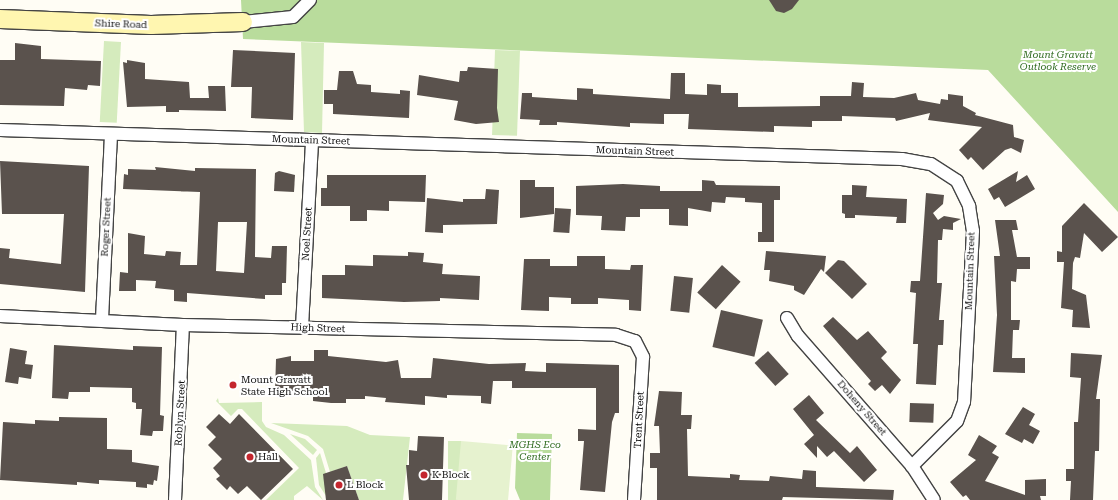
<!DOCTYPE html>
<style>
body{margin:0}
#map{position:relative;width:1118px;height:500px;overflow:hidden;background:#fffdf5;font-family:"Roboto Serif",serif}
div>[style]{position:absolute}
.green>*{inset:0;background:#d5ebbd;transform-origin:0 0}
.forest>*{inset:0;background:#b9dc9c}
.pitch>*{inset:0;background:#e6f2cf;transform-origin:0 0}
.building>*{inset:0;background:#5a524d;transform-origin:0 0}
.roads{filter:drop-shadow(1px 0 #444) drop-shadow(-1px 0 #444) drop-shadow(0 1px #444) drop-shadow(0 -1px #444)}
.street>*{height:12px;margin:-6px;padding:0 6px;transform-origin:6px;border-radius:6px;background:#fff}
.secondary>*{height:18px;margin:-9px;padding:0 9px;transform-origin:9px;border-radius:9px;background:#fff6b0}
.dots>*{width:11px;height:11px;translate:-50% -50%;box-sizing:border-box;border:2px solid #fff;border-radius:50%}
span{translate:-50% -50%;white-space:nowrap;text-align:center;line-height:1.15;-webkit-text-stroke:4px #fff;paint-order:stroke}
.street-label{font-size:10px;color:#111}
.park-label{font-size:10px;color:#2f6b1f;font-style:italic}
.poi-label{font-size:10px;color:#111}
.left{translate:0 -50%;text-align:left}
</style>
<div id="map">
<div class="green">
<div style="left:104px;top:41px;width:17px;height:81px;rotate:3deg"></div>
<div style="clip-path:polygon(301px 42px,324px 43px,322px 133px,304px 132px)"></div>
<div style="left:495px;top:50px;width:25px;height:85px;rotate:2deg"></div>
<div style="clip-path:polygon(218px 398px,219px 403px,262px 402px,262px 421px,266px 427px,284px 435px,311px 460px,315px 487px,323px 500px,307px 486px,294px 496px,294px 500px,266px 500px,299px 468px,242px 409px,238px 409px,231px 416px,216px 401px)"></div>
<div style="clip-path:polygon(271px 423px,347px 426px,370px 435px,410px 437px,403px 500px,359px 500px,347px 466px,330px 472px,323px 449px,308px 436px)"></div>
<div style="clip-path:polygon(290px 434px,305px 439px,317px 450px,313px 455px)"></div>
<div style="left:448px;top:441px;width:13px;height:59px"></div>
<div style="clip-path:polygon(320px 453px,326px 473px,326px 496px,319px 485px,316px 458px)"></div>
</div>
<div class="forest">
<div style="clip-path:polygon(241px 0,1118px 0,1118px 212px,988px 70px,243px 39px)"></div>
<div style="clip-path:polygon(517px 433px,552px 434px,550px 500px,520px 500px,515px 488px)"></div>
</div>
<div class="pitch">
<div style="left:461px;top:441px;width:52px;height:59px;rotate:5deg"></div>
</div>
<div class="building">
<div style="clip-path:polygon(769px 0,799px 0,792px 9px,784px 13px,776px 11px)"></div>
<div style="clip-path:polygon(15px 43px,41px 46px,41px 59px,101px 61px,100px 86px,88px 85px,87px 90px,65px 88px,64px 106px,0 105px,0 60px,15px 60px)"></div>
<div style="clip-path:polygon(233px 50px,295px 53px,293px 120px,251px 118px,252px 87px,231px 87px)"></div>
<div style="clip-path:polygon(127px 60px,145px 63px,145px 79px,189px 82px,190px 98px,209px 98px,208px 86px,225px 86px,226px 111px,179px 110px,179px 112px,166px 112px,166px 106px,127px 107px,123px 62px,127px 63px)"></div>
<div style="clip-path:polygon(468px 67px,498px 69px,497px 108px,499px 122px,476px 124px,454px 120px,458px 101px,417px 95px,419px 75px,459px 82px,460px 71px,467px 71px)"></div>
<div style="clip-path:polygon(339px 71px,353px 71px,357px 84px,371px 85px,371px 92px,400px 94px,400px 90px,410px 91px,409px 118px,333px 114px,333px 104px,324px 104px,324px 90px,337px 90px)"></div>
<div style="clip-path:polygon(671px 73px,685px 73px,685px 94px,707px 95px,707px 84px,721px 85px,721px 93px,738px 93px,738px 107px,820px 106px,820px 96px,851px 96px,852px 82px,864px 83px,863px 97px,894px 98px,916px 93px,918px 100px,940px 104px,941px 99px,948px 100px,948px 94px,963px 96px,963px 106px,976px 113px,975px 115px,1013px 125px,1014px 137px,1024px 140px,1021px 153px,1011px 148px,1005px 150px,983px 170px,971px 157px,968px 160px,959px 150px,982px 127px,928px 120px,930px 113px,896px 121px,895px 118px,842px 116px,842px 121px,812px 121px,812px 127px,774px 126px,774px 132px,688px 129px,689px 114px,664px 114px,664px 124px,630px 123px,630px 127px,557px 122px,557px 125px,539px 125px,540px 120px,520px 119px,522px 93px,532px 93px,532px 97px,577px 100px,577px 88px,593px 89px,593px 94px,670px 99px)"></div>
<div style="clip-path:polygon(0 161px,89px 166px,85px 292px,0 284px,0 248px,10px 249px,9px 258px,61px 264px,64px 214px,2px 214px)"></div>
<div style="clip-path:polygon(evenodd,155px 167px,195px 171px,195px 168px,256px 169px,255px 257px,271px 258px,272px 246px,287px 246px,286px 283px,282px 283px,282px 295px,265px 295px,265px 299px,187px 293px,187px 302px,174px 301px,174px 290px,155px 288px,156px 281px,136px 280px,136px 291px,119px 291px,120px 272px,128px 273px,128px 233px,145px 236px,144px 254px,165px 256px,166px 251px,181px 252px,180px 265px,197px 265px,200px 192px,123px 189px,124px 174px,128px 175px,128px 169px,156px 170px,155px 167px,218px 222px,247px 222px,244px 273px,216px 271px,218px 222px)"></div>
<div style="clip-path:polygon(279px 171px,295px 175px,294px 192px,274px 191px,275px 173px)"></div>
<div style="clip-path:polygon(1018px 171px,1016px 182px,1027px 175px,1035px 189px,1005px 207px,999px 197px,994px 200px,988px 189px)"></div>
<div style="clip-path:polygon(327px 175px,426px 175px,425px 202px,389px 201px,389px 211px,367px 210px,367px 221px,350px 221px,350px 206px,321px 206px,321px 188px,327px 188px)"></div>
<div style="clip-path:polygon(520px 180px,535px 180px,535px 187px,554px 187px,554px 214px,520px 218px)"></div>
<div style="clip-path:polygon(702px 180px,714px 181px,716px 185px,780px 186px,780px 200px,774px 200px,774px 242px,758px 242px,758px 232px,762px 232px,762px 203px,745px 202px,745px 198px,726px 197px,725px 203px,712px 202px,711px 212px,688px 208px,688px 226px,669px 225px,669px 209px,640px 209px,640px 217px,626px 217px,625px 231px,601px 230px,602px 216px,576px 215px,576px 186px,623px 184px,660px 186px,660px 191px,702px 191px)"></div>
<div style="clip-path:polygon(852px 185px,867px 186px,866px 197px,907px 199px,906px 223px,896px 223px,897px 217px,855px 215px,855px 218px,845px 218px,845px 214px,842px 213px,842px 195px,852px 195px)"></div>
<div style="clip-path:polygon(486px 189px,499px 190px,497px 224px,443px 225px,443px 233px,425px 232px,427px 198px,463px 202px,463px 199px,485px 199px)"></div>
<div style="clip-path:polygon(926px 193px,944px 195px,943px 204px,933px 213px,938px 220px,944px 216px,961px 219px,953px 223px,953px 230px,943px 229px,942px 240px,938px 240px,937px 283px,942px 283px,939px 320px,944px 320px,943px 345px,938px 345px,936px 385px,916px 384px,918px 344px,913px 344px,916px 293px,910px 292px,911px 281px,920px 281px)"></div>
<div style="clip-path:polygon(1084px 203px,1118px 237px,1102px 252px,1084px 233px,1080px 258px,1075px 257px,1073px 263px,1072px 289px,1086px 295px,1090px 328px,1072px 327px,1073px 310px,1061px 308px,1064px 262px,1057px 262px,1057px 251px,1062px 252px,1062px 226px)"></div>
<div style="left:555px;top:208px;width:16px;height:24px;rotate:4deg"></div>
<div style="clip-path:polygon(995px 220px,1016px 220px,1018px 230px,1012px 230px,1017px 257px,1030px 257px,1030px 269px,1017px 269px,1016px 282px,1011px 281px,1011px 320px,1020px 320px,1019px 330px,1013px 330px,1012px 358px,1025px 358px,1025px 373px,993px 372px,997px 315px,994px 256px,1000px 256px)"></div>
<div style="clip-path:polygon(766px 251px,826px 256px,824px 272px,821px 269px,804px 295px,794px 290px,794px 286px,769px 281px,770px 270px,764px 270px)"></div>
<div style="clip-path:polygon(408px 252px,424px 253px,423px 262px,443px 264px,442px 274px,480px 276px,479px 300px,440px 298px,440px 301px,404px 302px,322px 298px,322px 275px,345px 275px,345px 265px,373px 266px,373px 255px,408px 256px)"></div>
<div style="clip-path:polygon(577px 256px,605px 256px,605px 269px,630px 270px,631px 265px,643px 265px,641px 311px,629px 310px,629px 300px,598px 298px,598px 304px,571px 304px,571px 298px,549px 297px,549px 311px,521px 310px,524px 259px,550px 259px,550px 266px,577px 266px)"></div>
<div style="clip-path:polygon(838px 260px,844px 261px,867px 284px,852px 299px,825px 273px)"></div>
<div style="left:722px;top:265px;width:25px;height:37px;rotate:42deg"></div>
<div style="left:674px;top:276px;width:19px;height:35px;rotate:6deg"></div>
<div style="left:721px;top:310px;width:43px;height:38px;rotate:13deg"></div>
<div style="clip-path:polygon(833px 317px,857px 340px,868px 331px,887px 352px,881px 358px,901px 380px,890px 394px,882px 385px,875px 391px,868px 384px,871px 381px,823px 326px)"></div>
<div style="clip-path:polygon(54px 345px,133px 350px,133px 346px,162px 347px,160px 415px,164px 416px,163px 431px,153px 431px,152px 436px,140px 435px,142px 409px,136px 409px,136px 403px,132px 402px,132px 388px,90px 387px,90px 392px,69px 392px,68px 399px,52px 398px)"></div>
<div style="clip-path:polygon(10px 348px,27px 351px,25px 364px,33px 365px,31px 379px,19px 377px,18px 384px,5px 382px)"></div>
<div style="clip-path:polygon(314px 350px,328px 350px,328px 356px,386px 362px,398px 360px,401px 378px,431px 378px,433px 358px,489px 364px,526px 363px,525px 371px,546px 372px,546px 363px,619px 365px,619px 413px,615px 413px,612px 422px,605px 492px,580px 490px,584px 441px,578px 441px,578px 429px,596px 430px,596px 388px,512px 388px,512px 381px,493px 381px,491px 404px,481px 403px,481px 396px,447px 395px,447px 398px,425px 396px,425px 405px,385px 402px,386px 398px,365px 396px,365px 399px,346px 399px,346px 403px,331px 403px,313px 401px,313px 390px,275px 392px,276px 359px,291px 356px,291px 361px,314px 361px)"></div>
<div style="left:768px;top:351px;width:31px;height:18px;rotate:48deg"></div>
<div style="clip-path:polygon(1071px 353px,1102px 355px,1096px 399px,1100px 399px,1099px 451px,1095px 451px,1093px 500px,1070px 500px,1071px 481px,1066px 481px,1066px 469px,1074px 469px,1074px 422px,1078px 422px,1081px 378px,1070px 377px)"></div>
<div style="clip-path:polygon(659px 391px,682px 392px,681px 415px,692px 415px,691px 429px,687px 429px,688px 476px,730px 478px,730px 474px,740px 475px,739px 480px,769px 481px,770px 476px,802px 479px,803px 470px,816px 471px,816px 487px,894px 490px,893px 500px,783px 497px,782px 500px,657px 500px,657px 468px,650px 468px,650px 453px,660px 453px,659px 426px,654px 426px)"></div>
<div style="clip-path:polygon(809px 395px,824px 413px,816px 420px,850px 453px,857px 446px,877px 470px,864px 482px,834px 451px,827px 457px,817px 446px,817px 458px,804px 444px,814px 435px,793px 409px)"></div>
<div style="left:910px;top:403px;width:24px;height:19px;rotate:2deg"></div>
<div style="clip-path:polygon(1023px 407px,1035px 414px,1029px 425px,1040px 431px,1033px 444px,1024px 439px,1022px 443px,1005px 434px)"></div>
<div style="clip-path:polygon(219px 414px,230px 424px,239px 414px,293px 469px,261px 500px,247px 486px,238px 494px,230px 486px,227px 490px,216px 479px,220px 476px,213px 468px,222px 459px,208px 445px,216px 437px,206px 427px)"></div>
<div style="clip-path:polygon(59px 417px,107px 418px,107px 449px,132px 450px,132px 462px,159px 466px,157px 481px,154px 480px,153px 485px,147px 484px,147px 488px,136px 487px,136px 482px,99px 480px,99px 484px,77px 482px,77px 485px,0 480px,3px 422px,35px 424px,35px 420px,59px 421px)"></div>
<div style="clip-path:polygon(979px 435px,997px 446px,992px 453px,999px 457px,985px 481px,1025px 495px,1025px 480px,1046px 479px,1046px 496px,1040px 496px,1041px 500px,970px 500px,966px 495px,963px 497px,950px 482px,976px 460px,968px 455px)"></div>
<div style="clip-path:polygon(418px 436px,444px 437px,442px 500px,409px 500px,406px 465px,409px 465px,409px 450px,417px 451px)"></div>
<div style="clip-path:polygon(347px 466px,359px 500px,326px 500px,323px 474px)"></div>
</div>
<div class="roads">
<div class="street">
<div style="left:243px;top:22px;width:50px;rotate:-5.7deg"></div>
<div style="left:293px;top:17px;width:24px;rotate:-45deg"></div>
<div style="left:0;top:130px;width:902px;rotate:1.84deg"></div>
<div style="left:902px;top:159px;width:29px;rotate:10deg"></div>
<div style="left:931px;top:164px;width:31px;rotate:33deg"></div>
<div style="left:957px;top:181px;width:28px;rotate:64deg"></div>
<div style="left:969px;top:206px;width:25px;rotate:81deg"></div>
<div style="left:973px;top:231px;width:171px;rotate:93deg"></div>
<div style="left:964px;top:402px;width:20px;rotate:110deg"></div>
<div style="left:957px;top:421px;width:64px;rotate:135deg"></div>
<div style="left:0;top:316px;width:183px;rotate:2.8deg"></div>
<div style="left:183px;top:325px;width:433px;rotate:1.3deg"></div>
<div style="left:616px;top:335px;width:20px;rotate:18deg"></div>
<div style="left:635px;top:341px;width:18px;rotate:63deg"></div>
<div style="left:643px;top:357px;width:143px;rotate:93.6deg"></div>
<div style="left:787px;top:318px;width:21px;rotate:59deg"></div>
<div style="left:798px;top:336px;width:173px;rotate:48.8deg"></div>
<div style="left:912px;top:466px;width:40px;rotate:57.1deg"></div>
<div style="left:102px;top:319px;width:185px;rotate:-87.2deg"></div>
<div style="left:302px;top:327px;width:187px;rotate:-86.9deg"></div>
<div style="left:175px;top:500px;width:175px;rotate:-87.4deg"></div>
</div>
<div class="secondary">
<div style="left:0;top:19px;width:151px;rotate:2.3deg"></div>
<div style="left:151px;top:25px;width:92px;rotate:-1.9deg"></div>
</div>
</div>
<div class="dots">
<div style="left:233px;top:385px;background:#c4262e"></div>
<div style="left:250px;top:457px;background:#c4262e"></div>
<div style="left:424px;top:475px;background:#c4262e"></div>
<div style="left:339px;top:485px;background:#c4262e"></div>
</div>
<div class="street-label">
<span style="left:121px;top:24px;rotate:2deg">Shire Road</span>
<span style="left:311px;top:140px;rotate:2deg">Mountain Street</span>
<span style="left:635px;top:151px;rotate:2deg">Mountain Street</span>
<span style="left:106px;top:227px;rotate:-87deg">Roger Street</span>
<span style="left:307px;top:234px;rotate:-87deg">Noel Street</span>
<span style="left:970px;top:271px;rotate:-88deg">Mountain Street</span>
<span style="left:318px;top:328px;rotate:2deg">High Street</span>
<span style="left:862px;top:408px;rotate:49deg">Doheny Street</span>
<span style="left:180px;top:413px;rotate:-87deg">Roblyn Street</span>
<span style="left:639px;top:420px;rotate:-87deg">Trent Street</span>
</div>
<div class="park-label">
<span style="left:1058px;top:60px">Mount Gravatt<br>Outlook Reserve</span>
<span style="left:535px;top:450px">MGHS Eco<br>Center</span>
</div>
<div class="poi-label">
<span class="left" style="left:241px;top:385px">Mount Gravatt<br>State High School</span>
<span class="left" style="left:258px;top:457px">Hall</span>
<span class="left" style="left:432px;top:475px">K Block</span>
<span class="left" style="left:347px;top:485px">L Block</span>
</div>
</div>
